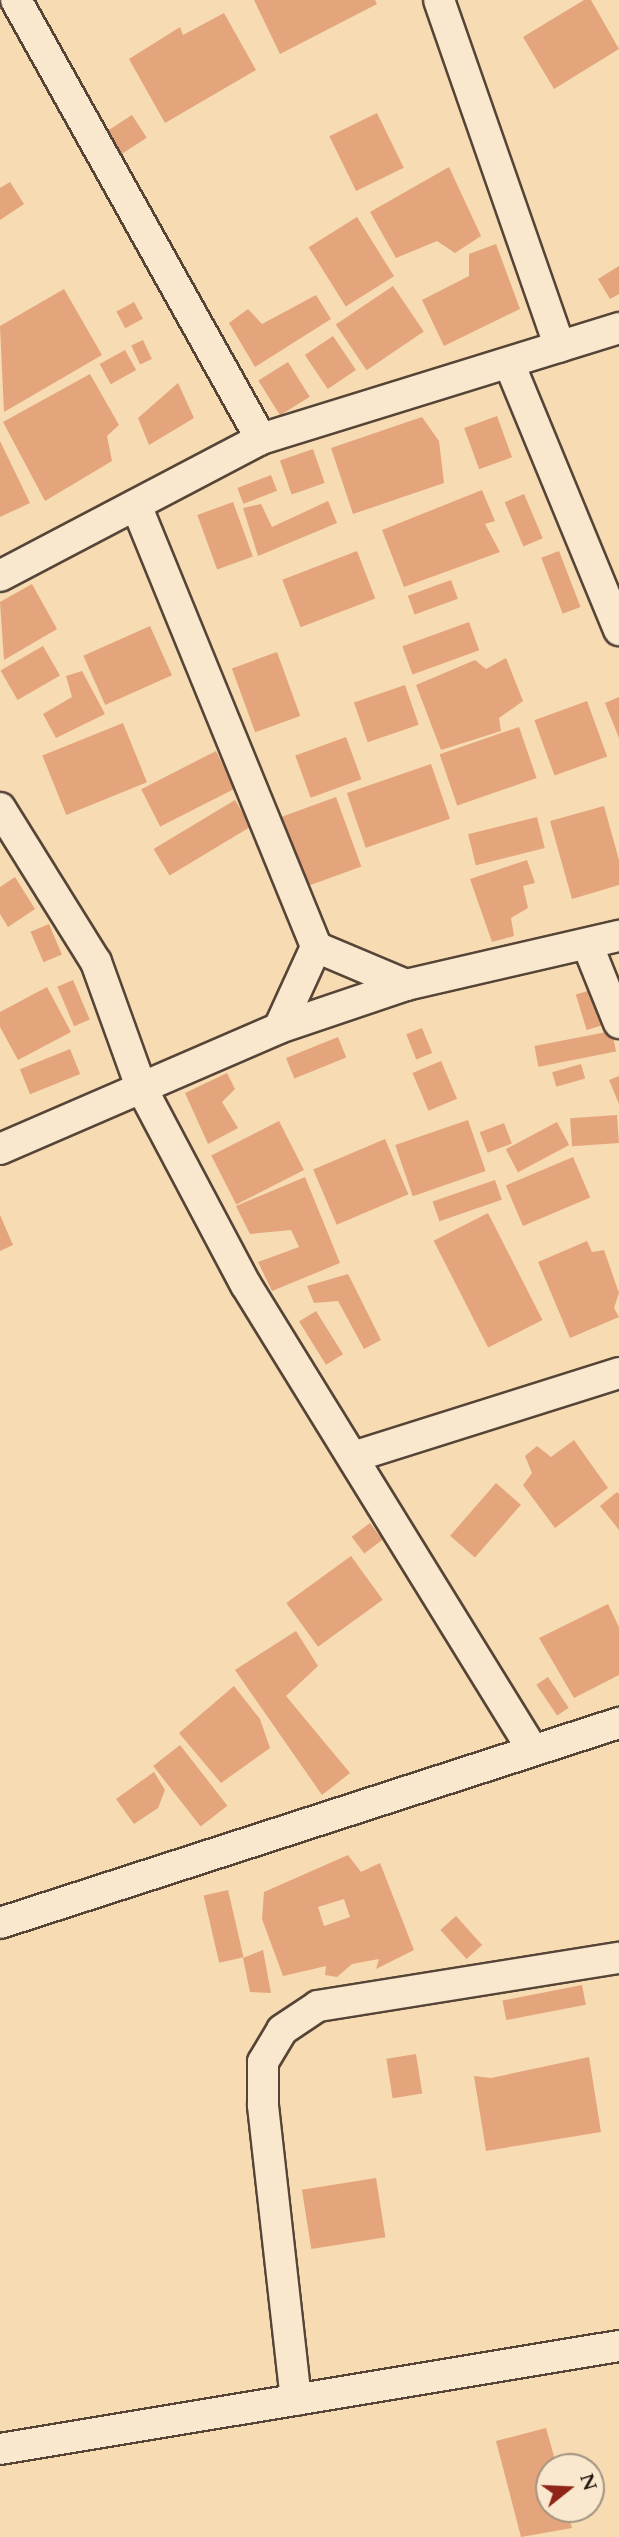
<!DOCTYPE html>
<style>
body{margin:0}
#map{position:relative;width:619px;height:2537px;overflow:hidden;background:#f6dbb3;font-family:Cardo,serif}
div>[style]{position:absolute}
.building>*{inset:0;background:#e5a57c;transform-origin:0 0}
.roads{filter:drop-shadow(2px 0 #564537) drop-shadow(-2px 0 #564537) drop-shadow(0 2px #564537) drop-shadow(0 -2px #564537)}
.street>*{height:30px;margin:-15px;padding:0 15px;transform-origin:15px;border-radius:15px;background:#f9e8ce}
span{translate:-50% -50%;white-space:nowrap;text-align:center;line-height:1.15;-webkit-text-stroke:5px #f9e8ce;paint-order:stroke}
.north{position:absolute;left:535px;top:2453px;width:70px;height:70px;box-sizing:border-box;background:#f9e8ce;border:2px solid #a39381;border-radius:50%;rotate:72deg;font-size:19px;font-weight:700;line-height:28px;text-align:center;color:#21130e}
.north::after{content:'';display:block;margin:auto;width:24px;height:32px;background:#8f2418;clip-path:polygon(50% 0,100% 100%,50% 72%,0 100%)}
</style>
<div id="map">
<div class="building">
<div style="clip-path:polygon(254px 0,375px 0,377px 4px,280px 54px)"></div>
<div style="clip-path:polygon(584px 0,591px 0,619px 49px,554px 89px,523px 37px)"></div>
<div style="clip-path:polygon(224px 13px,256px 70px,165px 123px,129px 59px,180px 27px,183px 35px)"></div>
<div style="left:377px;top:113px;width:61px;height:53px;rotate:64deg"></div>
<div style="left:132px;top:115px;width:27px;height:34px;rotate:57deg"></div>
<div style="clip-path:polygon(449px 167px,481px 236px,455px 253px,437px 241px,396px 258px,370px 212px)"></div>
<div style="clip-path:polygon(10px 182px,24px 204px,0 220px,0 188px)"></div>
<div style="left:357px;top:217px;width:70px;height:57px;rotate:58deg"></div>
<div style="clip-path:polygon(496px 244px,520px 309px,444px 346px,422px 300px,469px 276px,469px 254px)"></div>
<div style="clip-path:polygon(619px 266px,619px 294px,610px 299px,598px 279px)"></div>
<div style="left:393px;top:286px;width:55px;height:69px;rotate:56deg"></div>
<div style="clip-path:polygon(64px 289px,102px 355px,4px 412px,0 326px)"></div>
<div style="clip-path:polygon(316px 295px,331px 319px,255px 367px,229px 323px,248px 309px,262px 324px)"></div>
<div style="left:134px;top:302px;width:19px;height:20px;rotate:62deg"></div>
<div style="left:333px;top:336px;width:41px;height:34px;rotate:56deg"></div>
<div style="left:143px;top:340px;width:21px;height:13px;rotate:65deg"></div>
<div style="left:125px;top:350px;width:23px;height:29px;rotate:61deg"></div>
<div style="left:288px;top:362px;width:41px;height:35px;rotate:58deg"></div>
<div style="clip-path:polygon(90px 374px,119px 425px,107px 436px,112px 461px,45px 501px,3px 422px)"></div>
<div style="clip-path:polygon(178px 383px,194px 418px,149px 445px,138px 418px)"></div>
<div style="left:497px;top:416px;width:44px;height:35px;rotate:70deg"></div>
<div style="clip-path:polygon(422px 417px,439px 441px,444px 483px,353px 514px,331px 448px)"></div>
<div style="clip-path:polygon(0 441px,30px 503px,0 517px)"></div>
<div style="left:313px;top:449px;width:36px;height:35px;rotate:71deg"></div>
<div style="left:271px;top:475px;width:17px;height:36px;rotate:69deg"></div>
<div style="clip-path:polygon(482px 490px,495px 521px,485px 524px,500px 552px,404px 587px,382px 530px)"></div>
<div style="left:524px;top:494px;width:48px;height:21px;rotate:67deg"></div>
<div style="clip-path:polygon(328px 501px,337px 523px,258px 556px,243px 508px,261px 504px,272px 527px)"></div>
<div style="left:233px;top:502px;width:58px;height:38px;rotate:70deg"></div>
<div style="left:357px;top:551px;width:51px;height:80px;rotate:69deg"></div>
<div style="left:559px;top:551px;width:60px;height:19px;rotate:69deg"></div>
<div style="left:451px;top:580px;width:20px;height:46px;rotate:70deg"></div>
<div style="clip-path:polygon(32px 584px,57px 629px,4px 660px,0 602px)"></div>
<div style="left:469px;top:622px;width:30px;height:71px;rotate:70deg"></div>
<div style="left:150px;top:626px;width:54px;height:73px;rotate:66deg"></div>
<div style="left:43px;top:646px;width:34px;height:49px;rotate:60deg"></div>
<div style="left:277px;top:652px;width:68px;height:48px;rotate:70deg"></div>
<div style="clip-path:polygon(506px 658px,523px 701px,499px 718px,501px 731px,441px 750px,416px 685px,475px 660px,486px 669px)"></div>
<div style="clip-path:polygon(82px 671px,105px 714px,56px 738px,43px 714px,72px 697px,66px 676px)"></div>
<div style="left:405px;top:685px;width:42px;height:54px;rotate:71deg"></div>
<div style="clip-path:polygon(619px 697px,619px 738px,605px 703px)"></div>
<div style="left:587px;top:701px;width:59px;height:56px;rotate:70deg"></div>
<div style="left:123px;top:723px;width:64px;height:87px;rotate:68deg"></div>
<div style="left:519px;top:727px;width:54px;height:84px;rotate:71deg"></div>
<div style="left:346px;top:737px;width:45px;height:54px;rotate:70deg"></div>
<div style="left:216px;top:751px;width:42px;height:84px;rotate:63deg"></div>
<div style="left:431px;top:764px;width:58px;height:89px;rotate:71deg"></div>
<div style="left:336px;top:797px;width:74px;height:62px;rotate:70deg"></div>
<div style="left:235px;top:800px;width:31px;height:95px;rotate:59deg"></div>
<div style="clip-path:polygon(604px 806px,619px 860px,619px 885px,572px 899px,550px 821px)"></div>
<div style="left:537px;top:817px;width:32px;height:71px;rotate:76deg"></div>
<div style="clip-path:polygon(527px 860px,535px 883px,523px 886px,528px 908px,511px 918px,514px 936px,492px 942px,470px 879px)"></div>
<div style="clip-path:polygon(15px 877px,35px 909px,8px 927px,0 914px,0 887px)"></div>
<div style="left:49px;top:924px;width:33px;height:20px;rotate:67deg"></div>
<div style="left:73px;top:980px;width:43px;height:17px;rotate:67deg"></div>
<div style="clip-path:polygon(47px 987px,71px 1032px,18px 1060px,0 1027px,0 1012px)"></div>
<div style="left:594px;top:989px;width:37px;height:19px;rotate:73deg"></div>
<div style="left:422px;top:1028px;width:27px;height:17px;rotate:68deg"></div>
<div style="left:612px;top:1031px;width:21px;height:79px;rotate:79deg"></div>
<div style="left:338px;top:1037px;width:22px;height:56px;rotate:68deg"></div>
<div style="left:70px;top:1049px;width:27px;height:54px;rotate:68deg"></div>
<div style="left:441px;top:1061px;width:41px;height:31px;rotate:67deg"></div>
<div style="left:581px;top:1064px;width:15px;height:30px;rotate:74deg"></div>
<div style="clip-path:polygon(227px 1073px,235px 1089px,222px 1102px,238px 1128px,208px 1144px,185px 1093px)"></div>
<div style="clip-path:polygon(619px 1076px,619px 1104px,609px 1080px)"></div>
<div style="left:617px;top:1115px;width:28px;height:47px;rotate:86deg"></div>
<div style="left:468px;top:1120px;width:54px;height:77px;rotate:71deg"></div>
<div style="left:279px;top:1121px;width:55px;height:76px;rotate:63deg"></div>
<div style="left:557px;top:1122px;width:26px;height:58px;rotate:62deg"></div>
<div style="left:504px;top:1123px;width:22px;height:26px;rotate:69deg"></div>
<div style="left:385px;top:1139px;width:60px;height:78px;rotate:67deg"></div>
<div style="left:573px;top:1157px;width:44px;height:73px;rotate:67deg"></div>
<div style="clip-path:polygon(305px 1177px,340px 1263px,272px 1291px,258px 1262px,299px 1247px,291px 1230px,250px 1234px,236px 1206px)"></div>
<div style="left:495px;top:1180px;width:21px;height:66px;rotate:71deg"></div>
<div style="left:488px;top:1213px;width:120px;height:61px;rotate:63deg"></div>
<div style="clip-path:polygon(0 1215px,13px 1245px,0 1251px)"></div>
<div style="clip-path:polygon(587px 1241px,592px 1252px,604px 1250px,619px 1293px,614px 1308px,619px 1317px,570px 1338px,538px 1262px)"></div>
<div style="clip-path:polygon(348px 1274px,381px 1340px,364px 1349px,338px 1301px,314px 1303px,307px 1286px)"></div>
<div style="left:316px;top:1311px;width:51px;height:20px;rotate:58deg"></div>
<div style="clip-path:polygon(574px 1440px,608px 1488px,555px 1528px,523px 1485px,532px 1473px,525px 1456px,537px 1446px,551px 1457px)"></div>
<div style="left:496px;top:1483px;width:33px;height:70px;rotate:41deg"></div>
<div style="clip-path:polygon(617px 1492px,619px 1494px,619px 1530px,600px 1506px)"></div>
<div style="left:370px;top:1523px;width:21px;height:23px;rotate:53deg"></div>
<div style="left:351px;top:1556px;width:54px;height:80px;rotate:54deg"></div>
<div style="clip-path:polygon(608px 1604px,619px 1627px,619px 1675px,574px 1698px,539px 1638px)"></div>
<div style="clip-path:polygon(296px 1631px,318px 1666px,286px 1696px,350px 1773px,322px 1795px,235px 1670px)"></div>
<div style="left:548px;top:1677px;width:37px;height:14px;rotate:56deg"></div>
<div style="clip-path:polygon(234px 1686px,260px 1719px,270px 1748px,221px 1783px,179px 1733px)"></div>
<div style="left:180px;top:1745px;width:77px;height:34px;rotate:52deg"></div>
<div style="clip-path:polygon(154px 1772px,165px 1790px,158px 1808px,134px 1824px,116px 1799px)"></div>
<div style="clip-path:polygon(evenodd,348px 1855px,361px 1872px,380px 1863px,414px 1950px,376px 1969px,379px 1959px,352px 1964px,337px 1977px,325px 1975px,326px 1966px,283px 1976px,262px 1919px,264px 1892px,348px 1855px,344px 1899px,350px 1917px,324px 1926px,318px 1907px,344px 1899px)"></div>
<div style="left:228px;top:1890px;width:69px;height:25px;rotate:77deg"></div>
<div style="left:456px;top:1916px;width:39px;height:21px;rotate:48deg"></div>
<div style="clip-path:polygon(263px 1950px,271px 1993px,250px 1992px,243px 1958px)"></div>
<div style="left:582px;top:1985px;width:20px;height:81px;rotate:79deg"></div>
<div style="left:416px;top:2054px;width:40px;height:30px;rotate:81deg"></div>
<div style="clip-path:polygon(589px 2057px,601px 2132px,486px 2151px,474px 2076px,491px 2078px)"></div>
<div style="left:376px;top:2178px;width:60px;height:75px;rotate:81deg"></div>
<div style="clip-path:polygon(546px 2428px,557px 2467px,549px 2467px,549px 2509px,567px 2509px,572px 2528px,521px 2537px,496px 2441px)"></div>
</div>
<div class="roads">
<div class="street">
<div style="left:16px;top:0;width:503px;rotate:60.83deg"></div>
<div style="left:439px;top:0;width:367px;rotate:70.8deg"></div>
<div style="left:509px;top:363px;width:289px;rotate:67.6deg"></div>
<div style="left:136px;top:505px;width:477px;rotate:67.8deg"></div>
<div style="left:316px;top:947px;width:98px;rotate:22.9deg"></div>
<div style="left:0;top:576px;width:295px;rotate:-27.7deg"></div>
<div style="left:261px;top:439px;width:375px;rotate:-17.2deg"></div>
<div style="left:0;top:808px;width:181px;rotate:58.1deg"></div>
<div style="left:96px;top:962px;width:133px;rotate:70.2deg"></div>
<div style="left:141px;top:1087px;width:224px;rotate:62.1deg"></div>
<div style="left:246px;top:1285px;width:545px;rotate:58.35deg"></div>
<div style="left:588px;top:946px;width:83px;rotate:68.1deg"></div>
<div style="left:279px;top:1028px;width:89px;rotate:-65.4deg"></div>
<div style="left:0;top:1149px;width:304px;rotate:-23.4deg"></div>
<div style="left:279px;top:1028px;width:134px;rotate:-18.7deg"></div>
<div style="left:406px;top:985px;width:219px;rotate:-13deg"></div>
<div style="left:356px;top:1456px;width:276px;rotate:-17.5deg"></div>
<div style="left:0;top:1923px;width:651px;rotate:-17.91deg"></div>
<div style="left:296px;top:2400px;width:297px;rotate:-96.4deg"></div>
<div style="left:263px;top:2105px;width:43px;rotate:-90deg"></div>
<div style="left:263px;top:2062px;width:37px;rotate:-59deg"></div>
<div style="left:282px;top:2030px;width:43px;rotate:-33.7deg"></div>
<div style="left:318px;top:2006px;width:305px;rotate:-9.1deg"></div>
<div style="left:0;top:2449px;width:628px;rotate:-9.45deg"></div>
</div>
</div>
<div class="north">N</div>
</div>
